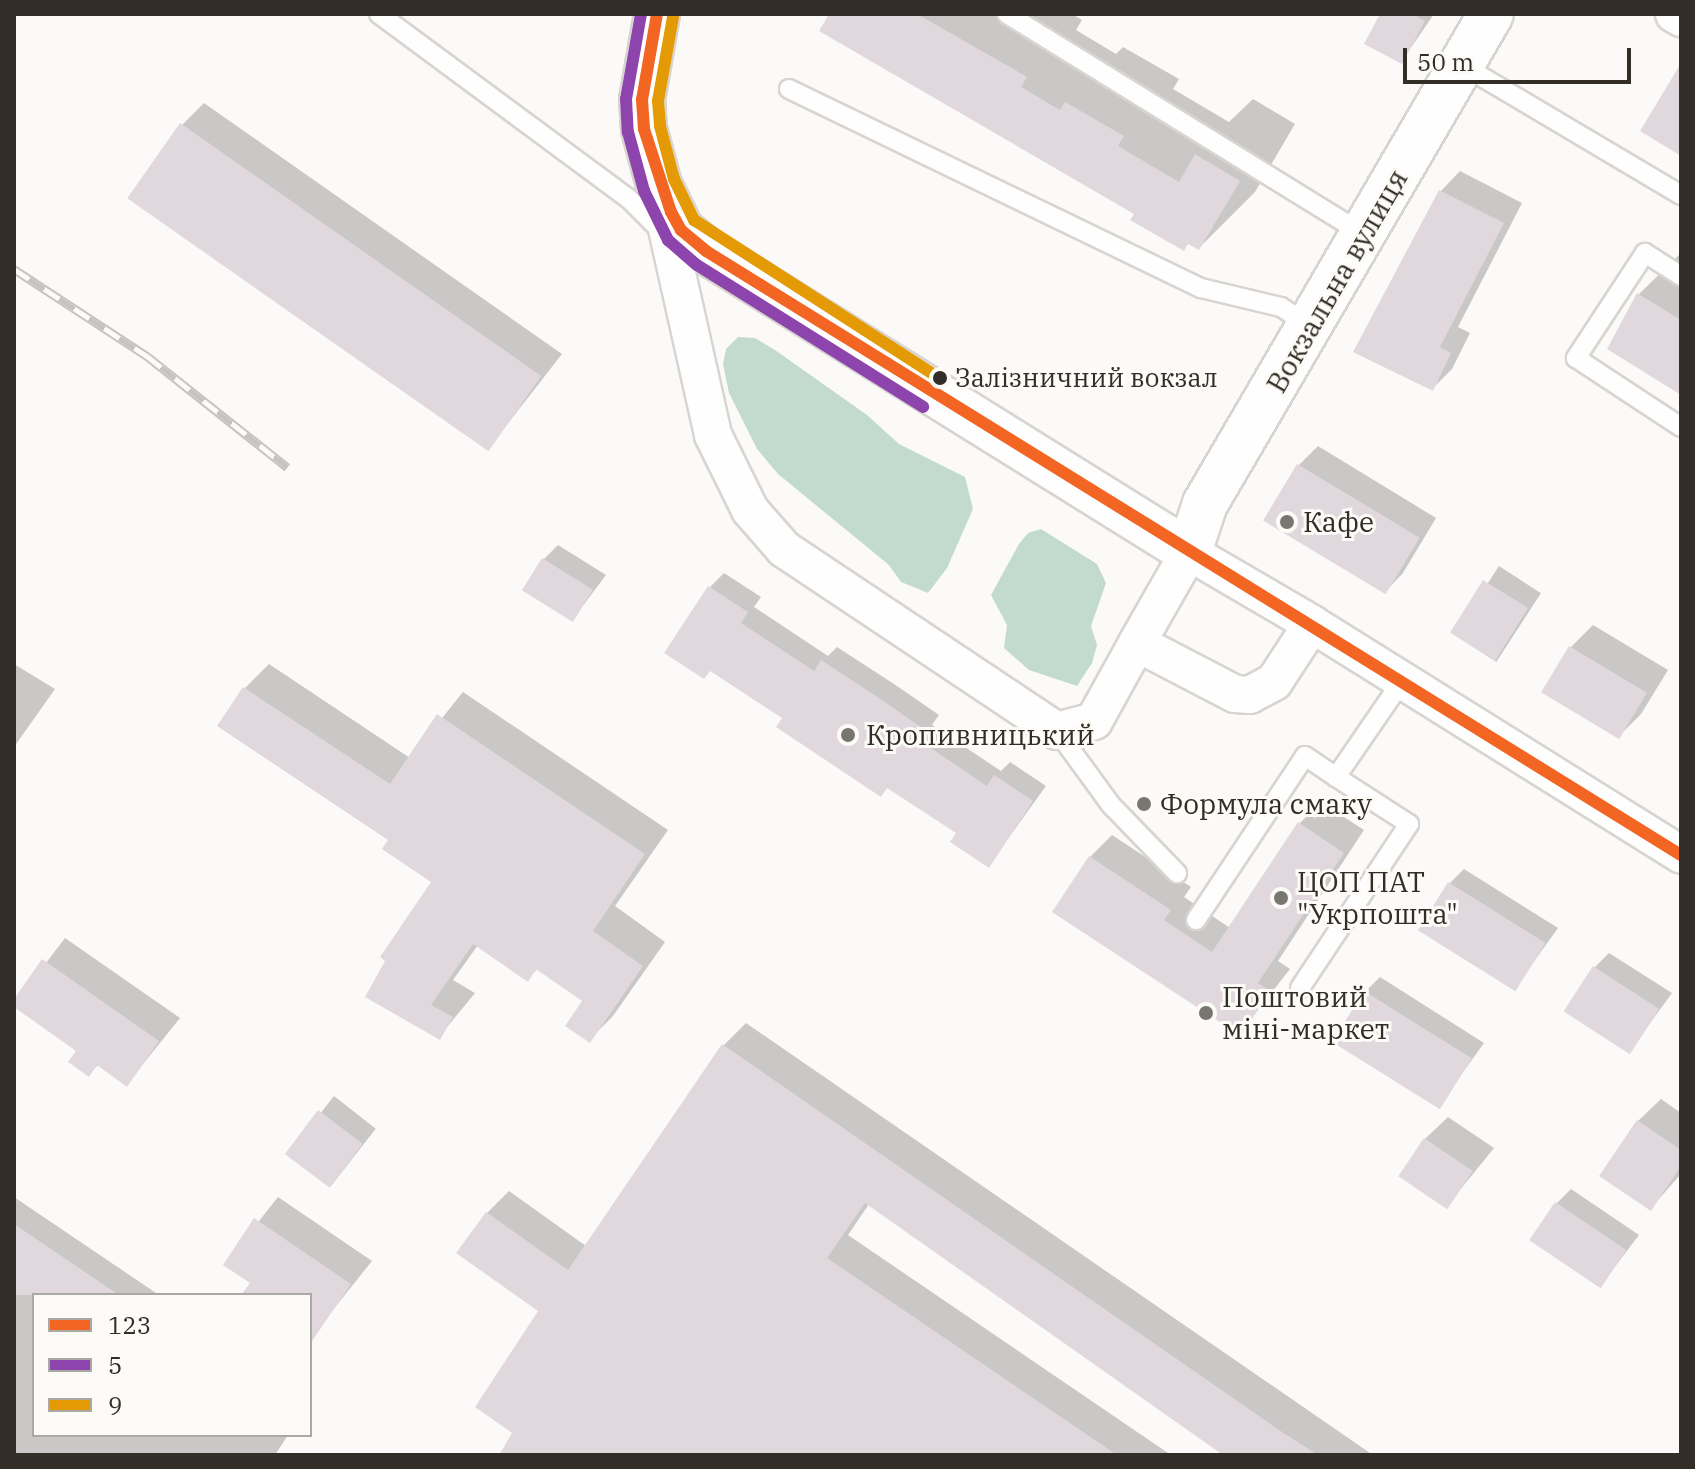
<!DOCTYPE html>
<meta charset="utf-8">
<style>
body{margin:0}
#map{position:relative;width:1695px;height:1469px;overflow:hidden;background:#fcfaf8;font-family:"IBM Plex Serif",serif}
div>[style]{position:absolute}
.forest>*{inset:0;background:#c3dace}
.shadow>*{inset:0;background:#0003;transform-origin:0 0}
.building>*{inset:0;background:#e0d8dc;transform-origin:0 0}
.roads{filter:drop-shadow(2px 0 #d8d5d0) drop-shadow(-2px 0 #d8d5d0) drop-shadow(0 2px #d8d5d0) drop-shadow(0 -2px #d8d5d0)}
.lane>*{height:18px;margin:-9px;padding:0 9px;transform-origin:9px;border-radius:9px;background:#fffefe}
.street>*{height:36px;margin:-18px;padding:0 18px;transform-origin:18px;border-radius:18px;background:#fffefe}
.secondary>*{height:44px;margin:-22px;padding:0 22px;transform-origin:22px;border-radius:22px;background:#fffefe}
.rail>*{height:9px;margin-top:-4.5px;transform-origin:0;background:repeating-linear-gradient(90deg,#fdfbf7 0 18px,#c5c4c2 0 36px);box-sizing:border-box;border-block:2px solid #c5c4c2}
.bus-1>*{height:12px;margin:-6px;padding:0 6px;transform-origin:6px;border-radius:6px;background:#f26522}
.bus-2>*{height:12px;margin:-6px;padding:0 6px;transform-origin:6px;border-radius:6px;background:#8e44ad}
.bus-3>*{height:12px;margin:-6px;padding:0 6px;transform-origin:6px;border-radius:6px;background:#e39a04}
.dots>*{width:22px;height:22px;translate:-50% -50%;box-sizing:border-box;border:4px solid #fdfbf7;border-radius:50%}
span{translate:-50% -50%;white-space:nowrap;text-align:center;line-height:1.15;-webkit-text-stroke:6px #fdfbf7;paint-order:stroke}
.bus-label{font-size:26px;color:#322e27}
.left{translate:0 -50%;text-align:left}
.street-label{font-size:28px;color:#322e27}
.poi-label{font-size:28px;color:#322e27}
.frame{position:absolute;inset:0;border:16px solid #322e27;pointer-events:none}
.legend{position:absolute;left:32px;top:1293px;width:280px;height:144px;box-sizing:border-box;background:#fdfbf7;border:2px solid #aca9a4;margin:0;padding:10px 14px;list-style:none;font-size:24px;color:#322e27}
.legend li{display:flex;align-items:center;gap:16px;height:40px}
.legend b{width:40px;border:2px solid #aca9a4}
.scale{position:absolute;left:1403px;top:48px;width:228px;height:36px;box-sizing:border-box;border:4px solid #322e27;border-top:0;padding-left:10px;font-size:24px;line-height:28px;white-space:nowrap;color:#322e27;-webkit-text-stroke:6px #fdfbf7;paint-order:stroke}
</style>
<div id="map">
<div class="forest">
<div style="clip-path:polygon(738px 337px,755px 338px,775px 350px,867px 415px,899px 444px,965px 477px,973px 509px,947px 568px,928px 593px,901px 582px,889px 565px,778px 474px,757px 449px,729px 393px,723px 364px,726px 349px)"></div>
<div style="clip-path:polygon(1041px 529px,1097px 564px,1106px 583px,1091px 626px,1097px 645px,1092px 663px,1077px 686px,1029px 670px,1004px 648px,1007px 625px,991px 595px,1019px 544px,1028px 533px)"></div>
</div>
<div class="shadow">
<div style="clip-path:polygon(831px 14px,1072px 14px,1082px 20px,1076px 30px,1116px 54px,1123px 47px,1179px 79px,1173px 89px,1229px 122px,1253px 99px,1295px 124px,1255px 192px,1199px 248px,1136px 213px)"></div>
<div style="clip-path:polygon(1382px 14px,1434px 14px,1401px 62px)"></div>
<div style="clip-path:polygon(204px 103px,562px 354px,488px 449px,182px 125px)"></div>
<div style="clip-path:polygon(1460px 171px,1522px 203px,1458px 327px,1470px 333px,1452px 369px,1432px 389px,1441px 191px)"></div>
<div style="clip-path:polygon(1681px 253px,1681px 393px,1638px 295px)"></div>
<div style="clip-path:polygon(1318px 446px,1436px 518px,1403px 573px,1385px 592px,1265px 519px,1299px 465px)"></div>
<div style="clip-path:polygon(558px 545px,606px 575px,573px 619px,543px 560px)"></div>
<div style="left:1499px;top:566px;width:50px;height:82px;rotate:33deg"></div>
<div style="clip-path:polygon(724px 573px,761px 597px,754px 607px,828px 656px,837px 647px,894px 684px,939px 715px,932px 725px,1001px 771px,1010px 762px,1046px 786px,989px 865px,958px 832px,889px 786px,881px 794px,784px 718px,710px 587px)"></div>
<div style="clip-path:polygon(1593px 625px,1668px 670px,1641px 714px,1619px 736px,1544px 691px,1571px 647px)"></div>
<div style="clip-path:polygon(14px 664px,55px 689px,14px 747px)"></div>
<div style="clip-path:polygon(269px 664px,410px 758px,463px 692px,668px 830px,615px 906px,665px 942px,613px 1016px,589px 1040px,585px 1001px,538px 968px,527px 980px,478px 945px,453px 980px,475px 993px,439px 1037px,367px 996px,434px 882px,245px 688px)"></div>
<div style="clip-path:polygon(1321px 802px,1364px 830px,1278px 961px,1290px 969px,1240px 1033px,1090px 857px,1112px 835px,1191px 887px,1184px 897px,1230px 928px,1299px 824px)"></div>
<div style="clip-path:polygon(1464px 869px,1558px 928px,1514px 989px,1449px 884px)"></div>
<div style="clip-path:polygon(65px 938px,180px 1018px,127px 1084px,99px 1064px,89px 1074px,79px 1051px,14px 1005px)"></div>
<div style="clip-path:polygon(1609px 953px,1672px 993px,1629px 1052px,1595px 967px)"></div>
<div style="clip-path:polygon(1380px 977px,1484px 1043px,1438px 1107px,1365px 992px)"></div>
<div style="clip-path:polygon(746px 1023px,1370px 1453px,1369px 1455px,1226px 1455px,869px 1204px,848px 1235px,1171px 1455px,501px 1455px,515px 1432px,541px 1311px,487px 1213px,509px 1191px,586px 1246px,724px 1045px)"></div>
<div style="left:334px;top:1096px;width:53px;height:73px;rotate:38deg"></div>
<div style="clip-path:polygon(1661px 1099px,1681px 1113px,1681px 1174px,1651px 1208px,1638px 1121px)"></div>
<div style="clip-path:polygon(1448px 1117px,1494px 1148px,1447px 1206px,1425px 1139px)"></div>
<div style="clip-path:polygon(1571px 1189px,1639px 1235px,1601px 1285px,1556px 1204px)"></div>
<div style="clip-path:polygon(14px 1197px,159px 1295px,34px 1295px,34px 1435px,288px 1435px,275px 1455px,14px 1455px)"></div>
<div style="clip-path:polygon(278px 1197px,372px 1261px,320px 1326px,310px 1319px,310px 1295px,244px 1295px,252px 1282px,225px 1264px)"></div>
</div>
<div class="building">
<div style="clip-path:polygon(829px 14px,917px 14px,1027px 77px,1021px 87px,1060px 110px,1065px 102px,1124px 136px,1118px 146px,1179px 182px,1195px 154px,1240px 181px,1199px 250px,1188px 244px,1184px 251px,1130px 220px,1134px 214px,819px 31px)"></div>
<div style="clip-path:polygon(1380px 14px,1412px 14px,1425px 21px,1402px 64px,1364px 44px)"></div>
<div style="clip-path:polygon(1681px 63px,1681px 156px,1640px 131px)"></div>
<div style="left:180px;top:123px;width:441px;height:92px;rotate:35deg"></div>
<div style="clip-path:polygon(1439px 190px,1504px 223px,1440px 347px,1451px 353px,1433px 391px,1353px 352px)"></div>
<div style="clip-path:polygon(1637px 293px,1681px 320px,1681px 395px,1607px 349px)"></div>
<div style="left:1297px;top:464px;width:143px;height:66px;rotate:31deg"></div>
<div style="left:542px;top:558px;width:60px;height:38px;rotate:32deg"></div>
<div style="left:1483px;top:580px;width:53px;height:62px;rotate:32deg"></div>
<div style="clip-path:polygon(708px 586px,748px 612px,741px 623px,814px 671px,821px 660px,879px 698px,925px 730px,919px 740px,987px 786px,994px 775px,1033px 801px,989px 868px,950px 842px,956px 833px,887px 788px,881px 797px,776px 727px,782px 718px,710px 671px,704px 679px,664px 653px)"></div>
<div style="left:1569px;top:646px;width:91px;height:54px;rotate:31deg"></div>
<div style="clip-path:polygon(243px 687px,390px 784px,437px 714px,645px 854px,593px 931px,643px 966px,590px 1043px,565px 1026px,582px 1001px,536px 969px,528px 982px,473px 944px,431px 1005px,453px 1017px,440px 1040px,365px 997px,385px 961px,380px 957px,431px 882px,382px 849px,388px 840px,217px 726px)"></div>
<div style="clip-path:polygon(1298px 822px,1344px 853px,1258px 983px,1270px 991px,1241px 1036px,1052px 912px,1089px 856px,1171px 910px,1164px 920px,1212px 952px)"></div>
<div style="left:1448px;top:882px;width:115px;height:57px;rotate:32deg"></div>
<div style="clip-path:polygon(42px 959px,159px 1041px,127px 1087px,97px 1065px,89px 1077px,68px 1062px,76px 1051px,14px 1007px,14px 999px)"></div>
<div style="left:1593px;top:966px;width:79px;height:54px;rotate:33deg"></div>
<div style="left:1364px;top:991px;width:127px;height:60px;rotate:32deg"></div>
<div style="clip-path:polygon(722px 1044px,1282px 1432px,1318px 1455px,1223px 1455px,865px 1203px,827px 1258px,1117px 1455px,499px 1455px,512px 1433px,475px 1407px,538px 1311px,456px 1253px,486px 1212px,568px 1270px)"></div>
<div style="left:318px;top:1110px;width:56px;height:55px;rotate:37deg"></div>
<div style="clip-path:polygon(1637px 1120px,1681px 1150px,1681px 1166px,1651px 1211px,1599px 1176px)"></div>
<div style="left:1424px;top:1138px;width:59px;height:46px;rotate:34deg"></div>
<div style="left:1555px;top:1202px;width:86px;height:46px;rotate:34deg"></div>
<div style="clip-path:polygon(254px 1218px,351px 1284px,310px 1344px,310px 1295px,241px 1295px,250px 1283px,223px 1265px)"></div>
<div style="clip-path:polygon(14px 1224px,119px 1295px,14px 1295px)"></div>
</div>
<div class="roads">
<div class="lane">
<div style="left:379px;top:14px;width:311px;rotate:36.5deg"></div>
<div style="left:629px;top:199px;width:47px;rotate:45deg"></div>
<div style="left:1007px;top:14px;width:418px;rotate:31.7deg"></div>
<div style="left:1462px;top:65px;width:255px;rotate:30.7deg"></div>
<div style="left:789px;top:89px;width:458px;rotate:25.8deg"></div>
<div style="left:1201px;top:288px;width:82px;rotate:13.4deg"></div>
<div style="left:1281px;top:307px;width:35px;rotate:33deg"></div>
<div style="left:1681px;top:276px;width:43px;rotate:-147.4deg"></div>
<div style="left:1645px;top:253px;width:126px;rotate:123.3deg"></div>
<div style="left:1576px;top:358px;width:126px;rotate:33.3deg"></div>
<div style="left:1057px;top:731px;width:92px;rotate:53.9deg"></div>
<div style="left:1111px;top:805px;width:95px;rotate:45.9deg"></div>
<div style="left:1196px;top:920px;width:197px;rotate:-56.4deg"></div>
<div style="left:1305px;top:756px;width:37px;rotate:34deg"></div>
<div style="left:1300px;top:988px;width:197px;rotate:-56.4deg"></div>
<div style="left:1409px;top:824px;width:87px;rotate:-147.2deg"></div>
<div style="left:1336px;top:777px;width:116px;rotate:-55.5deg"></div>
</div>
<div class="street">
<div style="left:1674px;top:14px;width:8px;rotate:30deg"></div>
<div style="left:661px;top:202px;width:239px;rotate:77.4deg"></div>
<div style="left:713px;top:435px;width:84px;rotate:63.7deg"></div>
<div style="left:750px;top:510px;width:52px;rotate:48.9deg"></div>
<div style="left:784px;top:549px;width:328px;rotate:33.7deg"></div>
<div style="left:1057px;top:731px;width:38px;rotate:-15deg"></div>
<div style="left:1094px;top:721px;width:89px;rotate:-61.1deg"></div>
<div style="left:1312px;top:624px;width:69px;rotate:123.2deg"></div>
<div style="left:1274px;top:682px;width:27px;rotate:152deg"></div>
<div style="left:1250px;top:695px;width:15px;rotate:-176deg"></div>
<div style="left:1235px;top:694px;width:110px;rotate:-152.5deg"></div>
<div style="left:1137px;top:643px;width:105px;rotate:-60.3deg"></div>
<div style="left:1189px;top:552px;width:143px;rotate:30.3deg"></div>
<div style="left:1312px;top:624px;width:435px;rotate:32deg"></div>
</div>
<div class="secondary">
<div style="left:657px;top:14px;width:87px;rotate:99.9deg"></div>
<div style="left:642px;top:100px;width:29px;rotate:86deg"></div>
<div style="left:644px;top:129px;width:58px;rotate:75deg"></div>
<div style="left:659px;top:185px;width:50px;rotate:63.9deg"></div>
<div style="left:681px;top:230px;width:33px;rotate:40deg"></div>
<div style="left:706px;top:251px;width:569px;rotate:31.93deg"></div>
<div style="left:1189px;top:552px;width:51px;rotate:-71.6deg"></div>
<div style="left:1205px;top:504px;width:567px;rotate:-59.73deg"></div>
</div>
</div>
<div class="rail">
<div style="left:14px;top:269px;width:159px;rotate:33.2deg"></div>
<div style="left:147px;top:356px;width:179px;rotate:38.4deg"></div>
</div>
<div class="bus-1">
<div style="left:657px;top:14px;width:87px;rotate:99.9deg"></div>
<div style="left:642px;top:100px;width:29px;rotate:86deg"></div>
<div style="left:644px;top:129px;width:87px;rotate:72deg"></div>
<div style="left:671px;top:212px;width:21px;rotate:61deg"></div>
<div style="left:681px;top:230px;width:33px;rotate:40deg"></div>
<div style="left:706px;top:251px;width:1147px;rotate:31.78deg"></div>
</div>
<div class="bus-2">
<div style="left:641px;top:14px;width:86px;rotate:100deg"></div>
<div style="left:626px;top:99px;width:33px;rotate:87deg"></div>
<div style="left:628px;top:132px;width:61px;rotate:74.8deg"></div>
<div style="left:644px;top:191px;width:55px;rotate:63.9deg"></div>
<div style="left:668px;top:240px;width:38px;rotate:41deg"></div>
<div style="left:697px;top:265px;width:267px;rotate:32.1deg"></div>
</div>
<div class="bus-3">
<div style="left:673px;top:17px;width:85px;rotate:100.1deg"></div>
<div style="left:658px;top:101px;width:25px;rotate:85deg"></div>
<div style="left:660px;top:126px;width:55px;rotate:75.2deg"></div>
<div style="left:674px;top:179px;width:46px;rotate:64deg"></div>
<div style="left:694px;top:220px;width:294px;rotate:32.8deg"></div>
</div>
<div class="dots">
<div style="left:940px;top:378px;background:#322e27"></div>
<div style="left:1287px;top:522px;background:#797570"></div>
<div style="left:848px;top:735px;background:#797570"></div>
<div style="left:1144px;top:804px;background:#797570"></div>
<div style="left:1281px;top:898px;background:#797570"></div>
<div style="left:1206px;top:1013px;background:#797570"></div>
</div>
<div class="bus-label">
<span class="left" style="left:955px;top:378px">Залізничний вокзал</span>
</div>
<div class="street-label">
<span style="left:1337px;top:281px;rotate:-60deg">Вокзальна вулиця</span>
</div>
<div class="poi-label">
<span class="left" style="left:1303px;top:522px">Кафе</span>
<span class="left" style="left:866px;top:735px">Кропивницький</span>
<span class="left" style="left:1160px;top:804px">Формула смаку</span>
<span class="left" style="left:1297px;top:898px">ЦОП ПАТ<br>"Укрпошта"</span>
<span class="left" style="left:1222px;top:1013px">Поштовий<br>міні-маркет</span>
</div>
<div class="frame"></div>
<ul class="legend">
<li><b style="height:10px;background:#f26522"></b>123</li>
<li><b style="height:10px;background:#8e44ad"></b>5</li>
<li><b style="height:10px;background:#e39a04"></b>9</li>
</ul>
<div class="scale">50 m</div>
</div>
